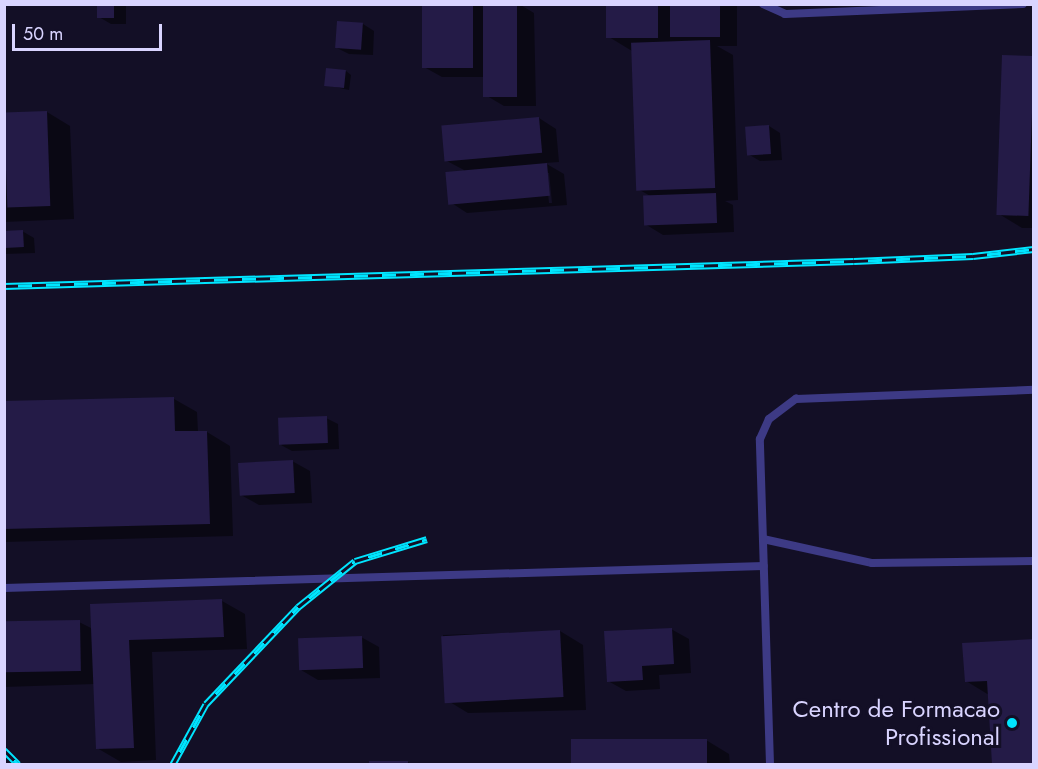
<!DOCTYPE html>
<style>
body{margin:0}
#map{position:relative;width:1038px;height:769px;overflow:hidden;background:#130f26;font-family:Jost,sans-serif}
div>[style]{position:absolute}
.shadow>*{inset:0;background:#0007}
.building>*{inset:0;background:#241b47;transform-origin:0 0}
.service>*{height:8px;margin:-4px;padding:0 4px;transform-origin:4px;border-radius:4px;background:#3d3a85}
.rail>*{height:7px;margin-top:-3.5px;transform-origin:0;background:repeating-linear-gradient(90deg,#130f26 0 14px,#00e5ff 0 28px);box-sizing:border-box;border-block:2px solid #00e5ff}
.dots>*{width:16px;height:16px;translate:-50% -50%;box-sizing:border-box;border:3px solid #130f26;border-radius:50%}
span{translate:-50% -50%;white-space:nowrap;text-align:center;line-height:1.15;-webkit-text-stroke:6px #130f26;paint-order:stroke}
.poi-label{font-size:24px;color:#d9d4ff}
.right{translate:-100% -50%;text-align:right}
.frame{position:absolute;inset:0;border:6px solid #d9d4ff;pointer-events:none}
.scale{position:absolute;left:12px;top:24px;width:150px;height:27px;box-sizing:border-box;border:3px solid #d9d4ff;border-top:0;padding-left:8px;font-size:18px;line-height:21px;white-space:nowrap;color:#d9d4ff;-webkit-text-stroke:4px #130f26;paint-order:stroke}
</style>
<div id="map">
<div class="shadow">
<div style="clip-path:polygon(99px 4px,126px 4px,126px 24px,111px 24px,99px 17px)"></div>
<div style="clip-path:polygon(424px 4px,519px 4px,534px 13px,536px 106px,504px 106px,487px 96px,486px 77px,442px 77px,424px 67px)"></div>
<div style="clip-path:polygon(607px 4px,737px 4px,737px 46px,717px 46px,733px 55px,738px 200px,725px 201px,733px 205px,734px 232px,663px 235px,645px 224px,652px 197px,638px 189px,632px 51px,609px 37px)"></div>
<div style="clip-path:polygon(363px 24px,374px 31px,373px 55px,349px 54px,337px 48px)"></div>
<div style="clip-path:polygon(1034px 58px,1034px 228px,1022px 228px,999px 214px)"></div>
<div style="clip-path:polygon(346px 71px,351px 75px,349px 90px,326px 85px)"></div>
<div style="clip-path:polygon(47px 112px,70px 126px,74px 219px,4px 222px,4px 114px)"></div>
<div style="clip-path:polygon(evenodd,539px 118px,556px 129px,559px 162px,545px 163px,564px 174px,567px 205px,467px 213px,450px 202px,464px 170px,445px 160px,539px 118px,546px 173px,549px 173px,552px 203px,549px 203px,546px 173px)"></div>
<div style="clip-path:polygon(769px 126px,780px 133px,782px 160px,760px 161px,748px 154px)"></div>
<div style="clip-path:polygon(22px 231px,34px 238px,35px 253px,4px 254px,4px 232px)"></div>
<div style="clip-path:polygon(174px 399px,197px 412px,198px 432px,207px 432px,230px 446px,233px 536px,4px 542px,4px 403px)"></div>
<div style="clip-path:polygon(326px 418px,338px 424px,339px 449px,292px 451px,281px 445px)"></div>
<div style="clip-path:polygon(292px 461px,310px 471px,312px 503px,259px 505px,241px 495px)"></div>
<div style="clip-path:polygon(222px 601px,245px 614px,247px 649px,152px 652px,156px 760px,121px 762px,97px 748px,95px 684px,4px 687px,4px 624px,79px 622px,93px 629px)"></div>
<div style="clip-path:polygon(671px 629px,689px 639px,691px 673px,659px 675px,660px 689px,626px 691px,608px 681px)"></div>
<div style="clip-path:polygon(560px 631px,583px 645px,586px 710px,468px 713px,445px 699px,443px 635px)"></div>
<div style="clip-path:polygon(361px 637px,379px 647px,380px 678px,318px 680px,301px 670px)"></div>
<div style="clip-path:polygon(1034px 641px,1034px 764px,993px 764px,989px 695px,966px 681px)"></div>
<div style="clip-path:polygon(706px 740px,729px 754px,730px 764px,573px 764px,572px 744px)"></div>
<div style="clip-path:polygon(408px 762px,411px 764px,371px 764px,371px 763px)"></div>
</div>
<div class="building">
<div style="left:97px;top:4px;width:17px;height:14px"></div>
<div style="left:422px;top:4px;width:51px;height:64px"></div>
<div style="left:483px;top:4px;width:34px;height:93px"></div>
<div style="left:606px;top:4px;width:52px;height:34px"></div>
<div style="left:670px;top:4px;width:50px;height:33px"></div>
<div style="left:337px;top:21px;width:26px;height:27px;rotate:4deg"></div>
<div style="left:710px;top:40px;width:148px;height:79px;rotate:88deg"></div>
<div style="left:1002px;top:55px;width:32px;height:160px;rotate:2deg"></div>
<div style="left:326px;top:68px;width:20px;height:18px;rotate:6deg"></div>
<div style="left:47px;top:111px;width:95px;height:43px;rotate:88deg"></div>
<div style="left:539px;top:117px;width:36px;height:98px;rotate:85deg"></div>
<div style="left:769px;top:125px;width:29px;height:24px;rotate:86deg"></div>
<div style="left:547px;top:163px;width:33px;height:102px;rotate:85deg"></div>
<div style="left:716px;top:193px;width:30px;height:73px;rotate:88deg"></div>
<div style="left:23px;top:230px;width:17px;height:19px;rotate:87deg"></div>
<div style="clip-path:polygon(174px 397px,175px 431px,207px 431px,210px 524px,4px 529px,4px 401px)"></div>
<div style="left:327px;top:416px;width:27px;height:49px;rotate:88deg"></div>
<div style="left:293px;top:460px;width:33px;height:55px;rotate:87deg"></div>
<div style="clip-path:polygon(222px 599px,224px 637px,129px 640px,134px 748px,96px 749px,90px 604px)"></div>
<div style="left:80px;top:620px;width:51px;height:76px;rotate:89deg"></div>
<div style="clip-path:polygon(672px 628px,674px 664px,642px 666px,643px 680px,607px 682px,604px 631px)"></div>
<div style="left:560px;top:630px;width:67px;height:119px;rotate:87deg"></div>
<div style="left:362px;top:636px;width:32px;height:64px;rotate:88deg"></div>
<div style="clip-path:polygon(1034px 639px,1034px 764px,992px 764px,987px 681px,965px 682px,962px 643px)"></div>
<div style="left:707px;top:739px;width:25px;height:136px;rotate:90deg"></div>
<div style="left:369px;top:761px;width:39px;height:3px"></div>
</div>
<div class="service">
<div style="left:763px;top:4px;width:24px;rotate:24deg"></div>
<div style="left:785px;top:14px;width:238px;rotate:-2.4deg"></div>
<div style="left:763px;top:539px;width:112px;rotate:12.4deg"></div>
<div style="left:872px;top:563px;width:162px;rotate:-0.7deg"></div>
<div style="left:4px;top:588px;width:760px;rotate:-1.66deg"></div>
<div style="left:770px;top:764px;width:325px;rotate:-91.8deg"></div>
<div style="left:760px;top:439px;width:22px;rotate:-66deg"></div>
<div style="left:769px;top:419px;width:34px;rotate:-37deg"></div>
<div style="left:796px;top:399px;width:238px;rotate:-2.2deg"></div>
</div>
<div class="rail">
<div style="left:4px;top:286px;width:850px;rotate:-1.68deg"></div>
<div style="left:854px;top:261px;width:119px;rotate:-2.4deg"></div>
<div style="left:973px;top:256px;width:61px;rotate:-6.5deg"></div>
<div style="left:4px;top:750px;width:20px;rotate:45deg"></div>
<div style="left:173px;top:764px;width:68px;rotate:-61.2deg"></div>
<div style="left:206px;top:704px;width:134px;rotate:-46.5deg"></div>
<div style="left:298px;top:607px;width:73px;rotate:-38.9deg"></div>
<div style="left:355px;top:561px;width:75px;rotate:-17deg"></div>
</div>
<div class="dots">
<div style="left:1012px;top:723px;background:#00e5ff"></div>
</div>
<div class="poi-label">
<span class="right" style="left:1000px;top:723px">Centro de Formacao<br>Profissional</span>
</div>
<div class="frame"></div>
<div class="scale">50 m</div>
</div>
